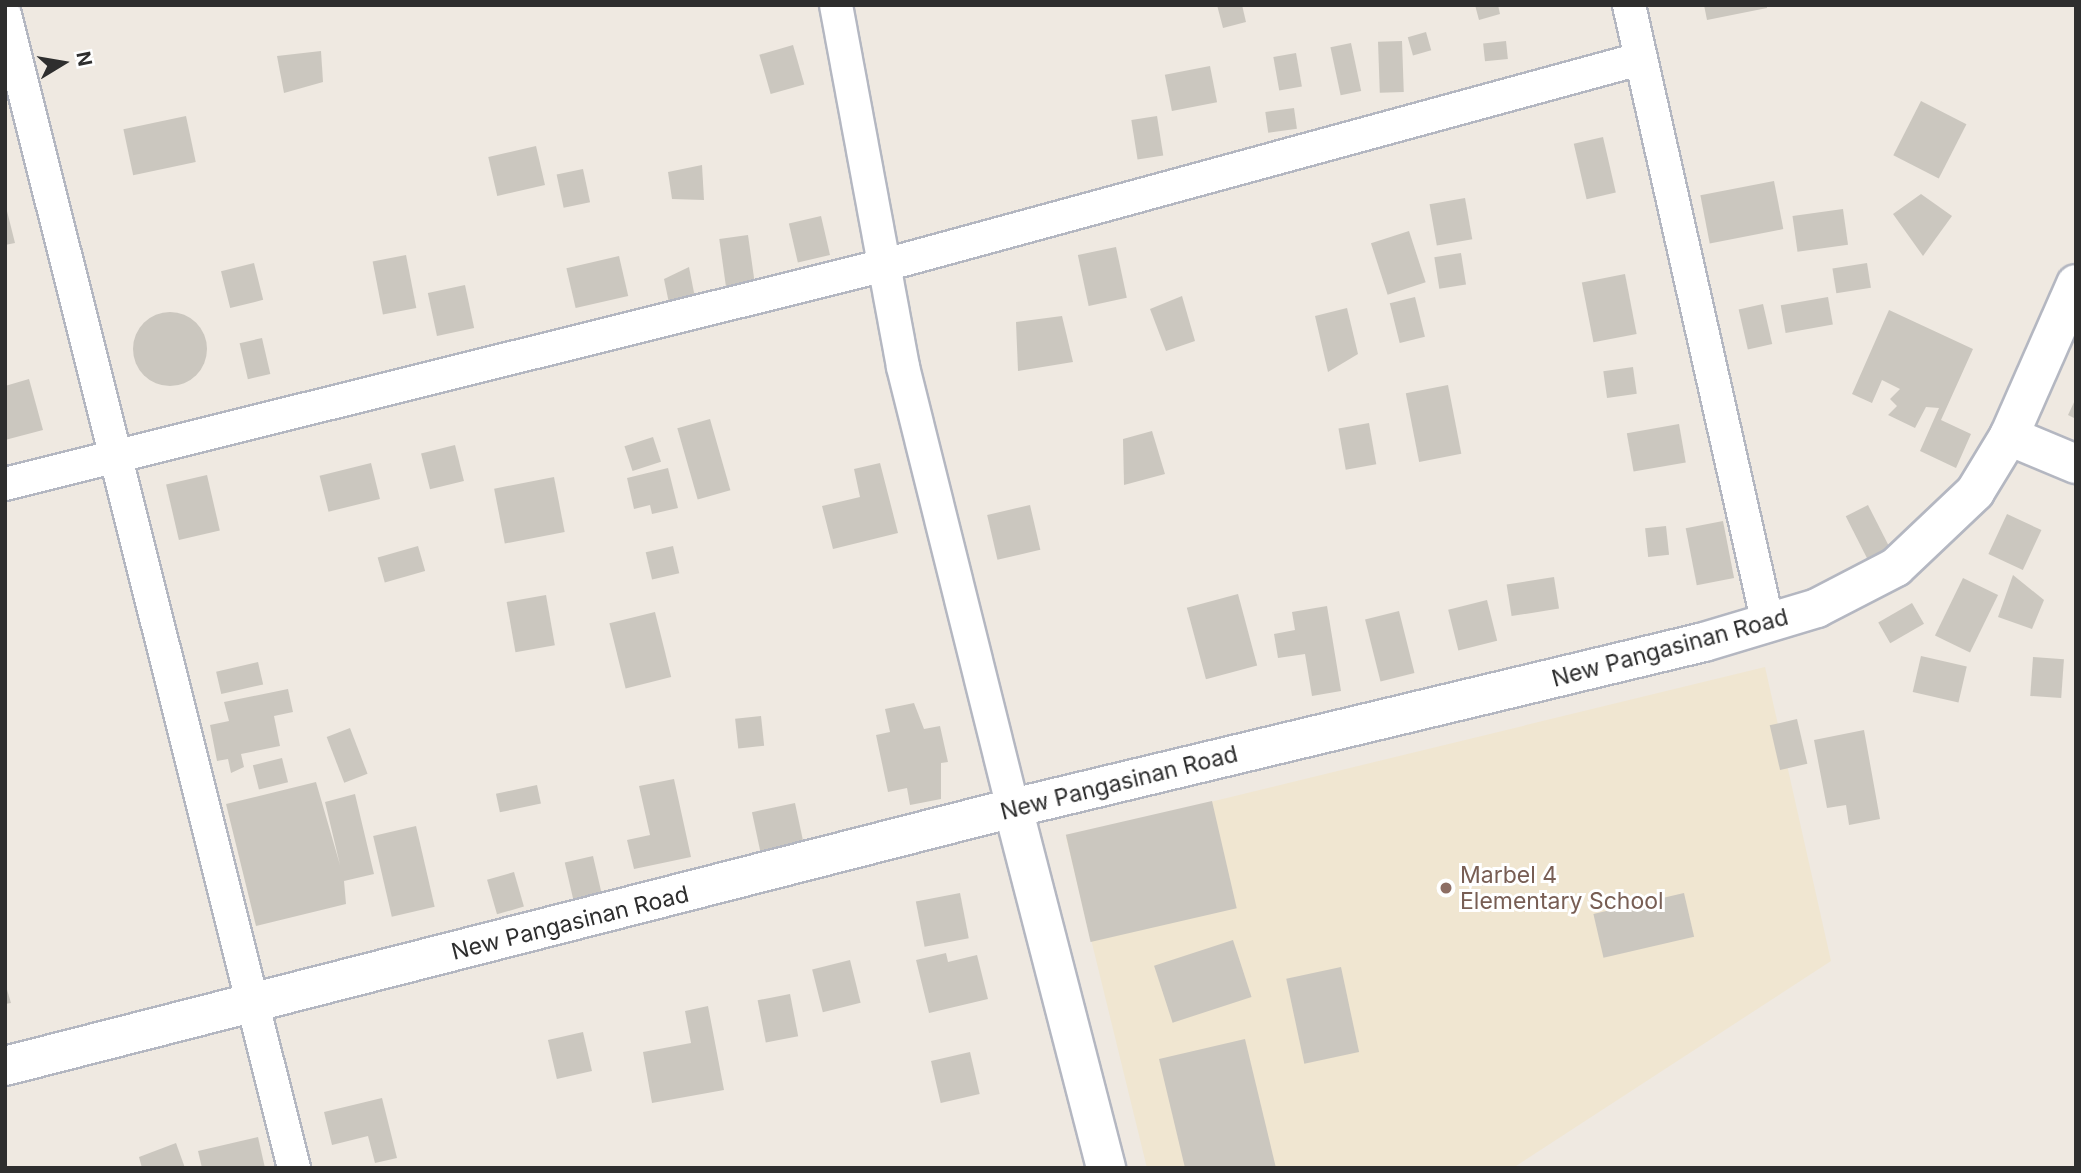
<!DOCTYPE html>
<style>
body{margin:0}
#map{position:relative;width:2081px;height:1173px;overflow:hidden;background:#efe9e1;font-family:Inter,sans-serif}
div>[style]{position:absolute}
.education>*{inset:0;background:#f0e6d1}
.building>*{inset:0;background:#cbc7bf;transform-origin:0 0}
.round{border-radius:50%}
.roads{filter:drop-shadow(2px 0 #b4b7c1) drop-shadow(-2px 0 #b4b7c1) drop-shadow(0 2px #b4b7c1) drop-shadow(0 -2px #b4b7c1)}
.minor>*{height:32px;margin:-16px;padding:0 16px;transform-origin:16px;border-radius:16px;background:#fff}
.tertiary>*{height:38px;margin:-19px;padding:0 19px;transform-origin:19px;border-radius:19px;background:#fff}
.secondary>*{height:38px;margin:-19px;padding:0 19px;transform-origin:19px;border-radius:19px;background:#fff}
.dots>*{width:19px;height:19px;translate:-50% -50%;box-sizing:border-box;border:4px solid #fff;border-radius:50%}
span{translate:-50% -50%;white-space:nowrap;text-align:center;line-height:1.15;-webkit-text-stroke:6px #fff;paint-order:stroke}
.street-label{font-size:23px;color:#2e2e2e}
.education-label{font-size:23px;color:#785e54}
.left{translate:0 -50%;text-align:left}
.frame{position:absolute;inset:0;border:7px solid #2e2e2e;pointer-events:none}
.north{position:absolute;left:28px;top:28px;width:70px;height:70px;-webkit-text-stroke:5px #fff;paint-order:stroke;rotate:79deg;font-size:19px;font-weight:700;line-height:28px;text-align:center;color:#2e2e2e}
.north::after{content:'';display:block;margin:auto;width:24px;height:32px;background:#2e2e2e;clip-path:polygon(50% 0,100% 100%,50% 72%,0 100%)}
</style>
<div id="map">
<div class="education">
<div style="clip-path:polygon(1765px 667px,1831px 961px,1513px 1168px,1147px 1168px,1066px 837px)"></div>
</div>
<div class="building">
<div style="clip-path:polygon(1217px 5px,1242px 5px,1246px 22px,1223px 28px)"></div>
<div style="clip-path:polygon(1475px 5px,1498px 5px,1500px 14px,1479px 20px)"></div>
<div style="clip-path:polygon(1704px 5px,1767px 5px,1767px 8px,1707px 20px)"></div>
<div style="left:1426px;top:32px;width:19px;height:19px;rotate:74deg"></div>
<div style="left:1402px;top:41px;width:51px;height:24px;rotate:88deg"></div>
<div style="left:1506px;top:41px;width:18px;height:23px;rotate:84deg"></div>
<div style="left:1351px;top:43px;width:49px;height:21px;rotate:78deg"></div>
<div style="left:793px;top:45px;width:41px;height:35px;rotate:74deg"></div>
<div style="clip-path:polygon(321px 51px,323px 82px,284px 93px,277px 56px)"></div>
<div style="left:1296px;top:53px;width:34px;height:23px;rotate:80deg"></div>
<div style="left:1210px;top:66px;width:37px;height:46px;rotate:79deg"></div>
<div style="left:1921px;top:101px;width:51px;height:61px;rotate:27deg"></div>
<div style="left:1294px;top:108px;width:21px;height:29px;rotate:82deg"></div>
<div style="left:186px;top:116px;width:47px;height:64px;rotate:78deg"></div>
<div style="left:1157px;top:116px;width:40px;height:26px;rotate:81deg"></div>
<div style="left:1603px;top:137px;width:57px;height:30px;rotate:77deg"></div>
<div style="left:536px;top:146px;width:40px;height:49px;rotate:77deg"></div>
<div style="clip-path:polygon(702px 165px,704px 200px,672px 199px,668px 172px)"></div>
<div style="left:583px;top:169px;width:34px;height:27px;rotate:78deg"></div>
<div style="left:1774px;top:181px;width:49px;height:75px;rotate:79deg"></div>
<div style="clip-path:polygon(1921px 194px,1952px 216px,1923px 256px,1893px 214px)"></div>
<div style="left:1465px;top:198px;width:42px;height:36px;rotate:80deg"></div>
<div style="clip-path:polygon(5px 203px,15px 243px,5px 245px)"></div>
<div style="left:1843px;top:209px;width:36px;height:51px;rotate:82deg"></div>
<div style="left:821px;top:216px;width:40px;height:33px;rotate:77deg"></div>
<div style="left:1409px;top:231px;width:54px;height:40px;rotate:72deg"></div>
<div style="left:748px;top:235px;width:61px;height:29px;rotate:82deg"></div>
<div style="left:1116px;top:247px;width:52px;height:39px;rotate:78deg"></div>
<div style="left:1461px;top:253px;width:32px;height:27px;rotate:81deg"></div>
<div style="left:406px;top:255px;width:54px;height:34px;rotate:79deg"></div>
<div style="left:619px;top:256px;width:41px;height:54px;rotate:77deg"></div>
<div style="left:254px;top:263px;width:38px;height:34px;rotate:76deg"></div>
<div style="left:1867px;top:263px;width:25px;height:35px;rotate:81deg"></div>
<div style="clip-path:polygon(689px 267px,697px 308px,671px 313px,664px 279px)"></div>
<div style="left:1625px;top:274px;width:61px;height:44px;rotate:79deg"></div>
<div style="left:465px;top:285px;width:44px;height:38px;rotate:78deg"></div>
<div style="clip-path:polygon(1182px 296px,1195px 341px,1166px 351px,1150px 309px)"></div>
<div style="left:1415px;top:297px;width:41px;height:26px;rotate:76deg"></div>
<div style="left:1828px;top:297px;width:28px;height:48px;rotate:80deg"></div>
<div style="left:1763px;top:304px;width:41px;height:25px;rotate:77deg"></div>
<div style="clip-path:polygon(1347px 308px,1358px 354px,1328px 372px,1315px 316px)"></div>
<div style="clip-path:polygon(1889px 310px,1973px 349px,1941px 420px,1971px 434px,1956px 468px,1920px 451px,1939px 408px,1926px 407px,1915px 428px,1888px 415px,1897px 406px,1890px 399px,1900px 389px,1882px 380px,1872px 403px,1852px 394px)"></div>
<div class="round" style="left:133px;top:312px;width:74px;height:74px"></div>
<div style="clip-path:polygon(1062px 316px,1073px 362px,1018px 371px,1016px 322px)"></div>
<div style="left:262px;top:338px;width:37px;height:23px;rotate:77deg"></div>
<div style="left:1633px;top:367px;width:27px;height:30px;rotate:82deg"></div>
<div style="clip-path:polygon(29px 379px,43px 430px,5px 440px,5px 386px)"></div>
<div style="left:1448px;top:385px;width:70px;height:43px;rotate:79deg"></div>
<div style="clip-path:polygon(2076px 398px,2076px 419px,2068px 415px)"></div>
<div style="left:710px;top:419px;width:74px;height:34px;rotate:74deg"></div>
<div style="left:1369px;top:423px;width:42px;height:31px;rotate:80deg"></div>
<div style="left:1679px;top:424px;width:39px;height:53px;rotate:80deg"></div>
<div style="clip-path:polygon(1152px 431px,1165px 474px,1124px 485px,1123px 439px)"></div>
<div style="left:653px;top:437px;width:26px;height:30px;rotate:72deg"></div>
<div style="left:455px;top:445px;width:37px;height:35px;rotate:76deg"></div>
<div style="left:371px;top:463px;width:37px;height:53px;rotate:76deg"></div>
<div style="clip-path:polygon(880px 463px,898px 533px,833px 549px,822px 506px,860px 497px,854px 469px)"></div>
<div style="clip-path:polygon(668px 468px,678px 508px,652px 514px,650px 505px,634px 509px,627px 478px)"></div>
<div style="left:207px;top:475px;width:57px;height:42px;rotate:77deg"></div>
<div style="left:554px;top:477px;width:56px;height:61px;rotate:79deg"></div>
<div style="left:1030px;top:505px;width:46px;height:44px;rotate:77deg"></div>
<div style="left:1868px;top:505px;width:51px;height:25px;rotate:63deg"></div>
<div style="left:2007px;top:514px;width:38px;height:44px;rotate:25deg"></div>
<div style="left:1723px;top:521px;width:58px;height:38px;rotate:79deg"></div>
<div style="left:1666px;top:526px;width:29px;height:21px;rotate:84deg"></div>
<div style="left:418px;top:546px;width:26px;height:42px;rotate:74deg"></div>
<div style="left:673px;top:546px;width:28px;height:28px;rotate:77deg"></div>
<div style="clip-path:polygon(2013px 575px,2044px 600px,2032px 629px,1998px 617px)"></div>
<div style="left:1554px;top:577px;width:32px;height:48px;rotate:81deg"></div>
<div style="left:1963px;top:578px;width:39px;height:64px;rotate:26deg"></div>
<div style="left:1238px;top:594px;width:74px;height:53px;rotate:75deg"></div>
<div style="left:546px;top:595px;width:51px;height:40px;rotate:80deg"></div>
<div style="left:1487px;top:600px;width:42px;height:40px;rotate:76deg"></div>
<div style="left:1912px;top:603px;width:24px;height:39px;rotate:60deg"></div>
<div style="clip-path:polygon(1327px 606px,1341px 691px,1312px 696px,1305px 654px,1278px 658px,1274px 634px,1295px 630px,1292px 612px)"></div>
<div style="left:1399px;top:611px;width:64px;height:35px;rotate:76deg"></div>
<div style="left:655px;top:612px;width:67px;height:47px;rotate:76deg"></div>
<div style="left:1921px;top:656px;width:47px;height:37px;rotate:13deg"></div>
<div style="left:2033px;top:657px;width:31px;height:39px;rotate:4deg"></div>
<div style="left:258px;top:662px;width:23px;height:43px;rotate:77deg"></div>
<div style="clip-path:polygon(288px 689px,293px 712px,274px 716px,280px 746px,241px 754px,244px 767px,231px 773px,228px 759px,217px 761px,210px 725px,229px 721px,224px 702px)"></div>
<div style="clip-path:polygon(914px 703px,924px 729px,940px 726px,948px 762px,941px 763px,941px 799px,910px 805px,907px 788px,888px 792px,876px 735px,890px 732px,885px 709px)"></div>
<div style="left:761px;top:716px;width:30px;height:26px;rotate:84deg"></div>
<div style="left:1797px;top:719px;width:46px;height:28px;rotate:77deg"></div>
<div style="left:350px;top:728px;width:49px;height:25px;rotate:69deg"></div>
<div style="clip-path:polygon(1864px 730px,1880px 819px,1849px 825px,1846px 805px,1827px 808px,1814px 740px)"></div>
<div style="left:282px;top:758px;width:25px;height:30px;rotate:76deg"></div>
<div style="clip-path:polygon(674px 779px,691px 857px,634px 869px,627px 840px,650px 835px,639px 786px)"></div>
<div style="clip-path:polygon(316px 782px,340px 865px,325px 802px,355px 794px,374px 874px,344px 881px,346px 904px,256px 926px,226px 804px)"></div>
<div style="left:537px;top:785px;width:19px;height:42px;rotate:78deg"></div>
<div style="left:1212px;top:801px;width:110px;height:150px;rotate:77deg"></div>
<div style="left:795px;top:803px;width:42px;height:44px;rotate:78deg"></div>
<div style="left:416px;top:826px;width:83px;height:44px;rotate:77deg"></div>
<div style="left:593px;top:856px;width:41px;height:29px;rotate:77deg"></div>
<div style="left:514px;top:872px;width:36px;height:28px;rotate:74deg"></div>
<div style="left:960px;top:893px;width:46px;height:45px;rotate:79deg"></div>
<div style="left:1684px;top:893px;width:45px;height:93px;rotate:77deg"></div>
<div style="left:1233px;top:940px;width:60px;height:83px;rotate:72deg"></div>
<div style="clip-path:polygon(946px 953px,948px 962px,977px 955px,988px 999px,929px 1013px,916px 960px)"></div>
<div style="left:850px;top:960px;width:44px;height:39px;rotate:76deg"></div>
<div style="left:1341px;top:967px;width:87px;height:56px;rotate:78deg"></div>
<div style="clip-path:polygon(5px 983px,11px 1003px,5px 1004px)"></div>
<div style="left:790px;top:994px;width:43px;height:33px;rotate:79deg"></div>
<div style="clip-path:polygon(708px 1006px,724px 1090px,652px 1103px,643px 1052px,691px 1043px,685px 1011px)"></div>
<div style="left:583px;top:1032px;width:40px;height:36px;rotate:77deg"></div>
<div style="clip-path:polygon(1245px 1039px,1276px 1168px,1185px 1168px,1159px 1059px)"></div>
<div style="left:970px;top:1052px;width:43px;height:40px;rotate:77deg"></div>
<div style="clip-path:polygon(382px 1098px,397px 1158px,375px 1163px,368px 1136px,332px 1145px,324px 1112px)"></div>
<div style="clip-path:polygon(258px 1137px,265px 1168px,202px 1168px,198px 1151px)"></div>
<div style="clip-path:polygon(176px 1143px,185px 1168px,142px 1168px,139px 1157px)"></div>
</div>
<div class="roads">
<div class="minor">
<div style="left:836px;top:5px;width:368px;rotate:79.5deg"></div>
<div style="left:903px;top:367px;width:455px;rotate:76deg"></div>
<div style="left:1629px;top:5px;width:634px;rotate:77.34deg"></div>
<div style="left:5px;top:15px;width:1189px;rotate:75.93deg"></div>
<div style="left:5px;top:484px;width:903px;rotate:-13.97deg"></div>
<div style="left:881px;top:266px;width:787px;rotate:-15.26deg"></div>
</div>
<div class="tertiary">
<div style="left:2009px;top:436px;width:73px;rotate:22.7deg"></div>
<div style="left:1013px;top:808px;width:372px;rotate:75.5deg"></div>
</div>
<div class="secondary">
<div style="left:5px;top:1066px;width:1040px;rotate:-14.36deg"></div>
<div style="left:1013px;top:808px;width:711px;rotate:-13.51deg"></div>
<div style="left:1704px;top:642px;width:118px;rotate:-16.7deg"></div>
<div style="left:1817px;top:608px;width:89px;rotate:-27.4deg"></div>
<div style="left:1896px;top:567px;width:109px;rotate:-43.5deg"></div>
<div style="left:1975px;top:492px;width:66px;rotate:-58.7deg"></div>
<div style="left:2009px;top:436px;width:166px;rotate:-66.2deg"></div>
</div>
</div>
<div class="dots">
<div style="left:1446px;top:888px;background:#8d6e63"></div>
</div>
<div class="street-label">
<span style="left:1670px;top:648px;rotate:-15deg">New Pangasinan Road</span>
<span style="left:1119px;top:783px;rotate:-14deg">New Pangasinan Road</span>
<span style="left:570px;top:923px;rotate:-14deg">New Pangasinan Road</span>
</div>
<div class="education-label">
<span class="left" style="left:1460px;top:888px">Marbel 4<br>Elementary School</span>
</div>
<div class="frame"></div>
<div class="north">N</div>
</div>
